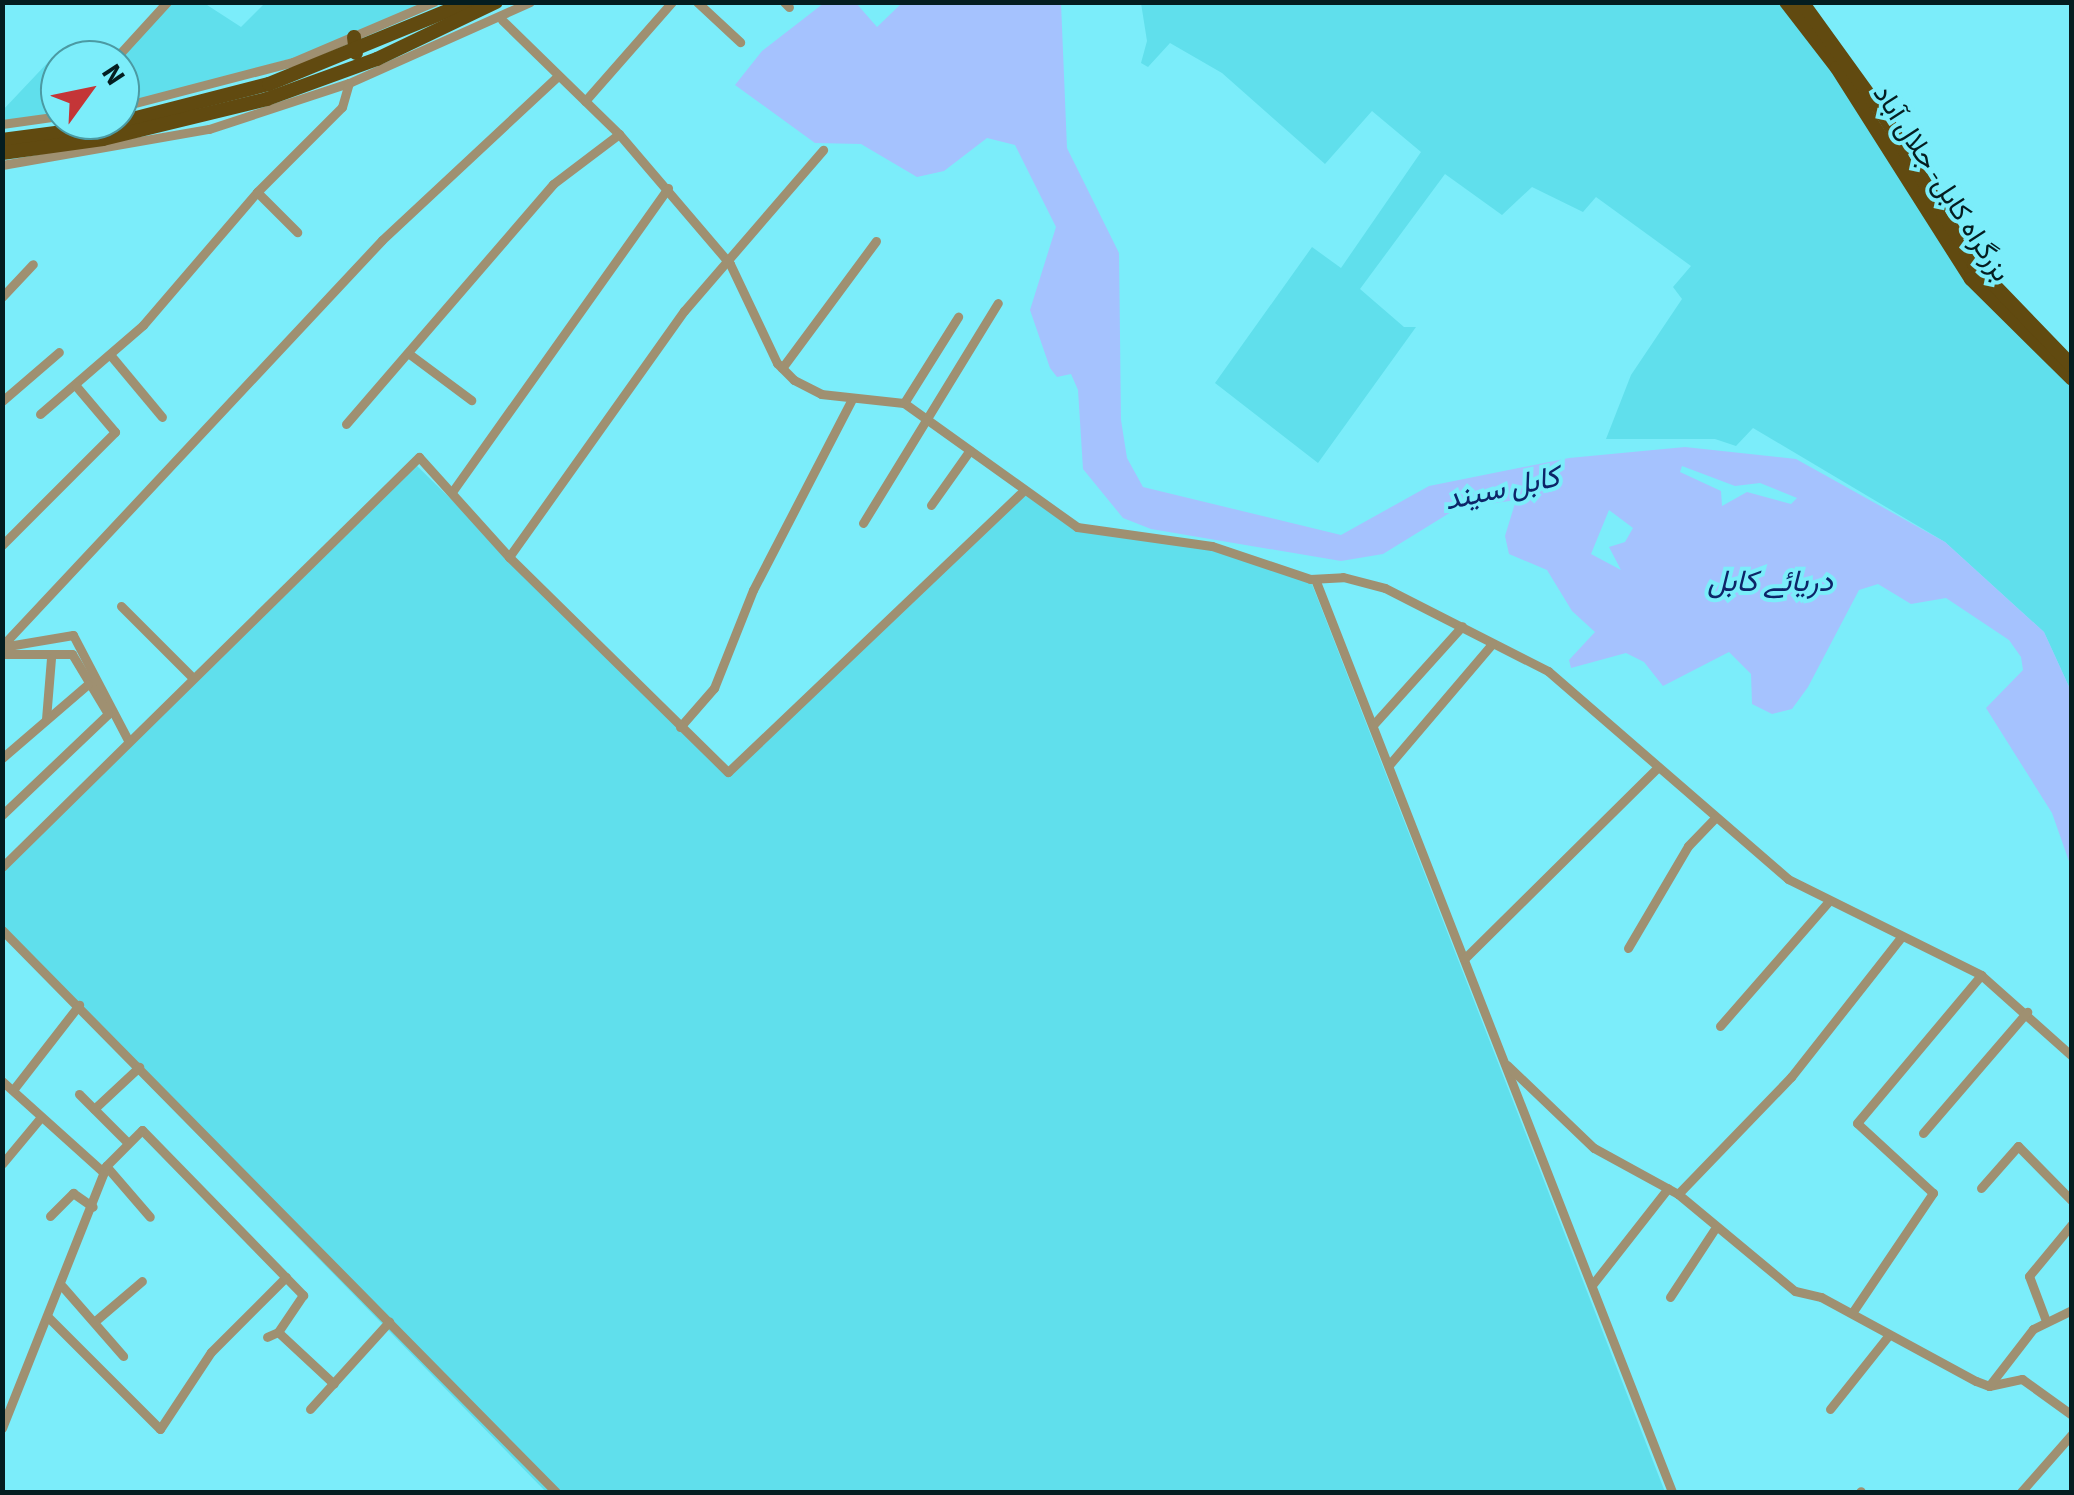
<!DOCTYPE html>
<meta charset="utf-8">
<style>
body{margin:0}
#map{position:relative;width:2074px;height:1495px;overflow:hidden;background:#7bedfa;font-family:"Source Sans 3",Vazirmatn,sans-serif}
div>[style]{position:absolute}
.built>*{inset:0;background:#60dfec}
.water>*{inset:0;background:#a5c2fe}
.minor>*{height:9px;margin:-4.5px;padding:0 4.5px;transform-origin:4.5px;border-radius:4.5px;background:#9f9071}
.trunk>*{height:14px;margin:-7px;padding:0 7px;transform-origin:7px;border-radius:7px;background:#614a10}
span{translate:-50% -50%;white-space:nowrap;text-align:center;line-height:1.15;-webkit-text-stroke:8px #7bedfa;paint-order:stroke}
.street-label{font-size:28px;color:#041d20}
.water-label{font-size:30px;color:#0d2568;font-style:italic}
.frame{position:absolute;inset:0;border:5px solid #041d20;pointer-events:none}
.north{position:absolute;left:40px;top:40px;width:100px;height:100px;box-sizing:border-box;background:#7bedfa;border:2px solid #4b9aa3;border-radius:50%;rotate:57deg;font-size:28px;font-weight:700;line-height:40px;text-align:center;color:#041d20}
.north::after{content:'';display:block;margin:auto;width:35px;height:45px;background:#c43537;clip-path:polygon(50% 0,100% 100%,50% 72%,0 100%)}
</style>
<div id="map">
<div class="built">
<div style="clip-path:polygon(167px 3px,204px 3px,241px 27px,265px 3px,434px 3px,328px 48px,120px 107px,120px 60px,114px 60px)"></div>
<div style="clip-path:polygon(1141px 3px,1786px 3px,1940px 232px,2071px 379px,2071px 691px,2044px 632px,1945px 542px,1753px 428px,1736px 446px,1715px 439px,1606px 439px,1631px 375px,1682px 299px,1673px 287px,1691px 266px,1596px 197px,1583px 212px,1532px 187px,1502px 215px,1445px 174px,1360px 289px,1404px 327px,1416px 327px,1318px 463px,1215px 383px,1312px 247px,1341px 268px,1421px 152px,1372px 111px,1325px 164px,1222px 73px,1170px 43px,1148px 67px,1141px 63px,1147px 41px)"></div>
<div style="clip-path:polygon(70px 50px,86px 60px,60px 60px,60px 116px,3px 124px,2px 111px,53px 57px)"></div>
<div style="clip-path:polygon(413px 462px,729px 772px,1024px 490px,1077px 527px,1212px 546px,1310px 579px,1665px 1492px,546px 1492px,3px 935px,3px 866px)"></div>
</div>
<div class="water">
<div style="clip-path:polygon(evenodd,824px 3px,856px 3px,877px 27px,902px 3px,1061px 3px,1067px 148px,1119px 253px,1121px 420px,1127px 458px,1143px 487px,1341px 535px,1429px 486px,1569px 458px,1685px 447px,1796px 459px,1945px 542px,2044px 632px,2071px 691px,2071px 867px,2052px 813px,1986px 708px,2023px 670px,2021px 657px,2009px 640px,1946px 598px,1911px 604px,1878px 584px,1859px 590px,1808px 687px,1792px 709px,1772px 714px,1752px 704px,1751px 674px,1729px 652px,1663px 686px,1644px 662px,1626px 653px,1571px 668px,1569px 660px,1595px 632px,1572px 611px,1547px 570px,1509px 554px,1505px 536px,1516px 500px,1456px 509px,1383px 554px,1341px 561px,1151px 529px,1123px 518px,1083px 469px,1078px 390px,1071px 374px,1057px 377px,1050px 368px,1030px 310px,1056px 227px,1015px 145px,987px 138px,944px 171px,917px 177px,861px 144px,815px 143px,735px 85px,762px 51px,824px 3px,1682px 466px,1735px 486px,1760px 483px,1797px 498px,1791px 504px,1747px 492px,1722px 506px,1721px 491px,1680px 472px,1682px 466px,824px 3px,1609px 510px,1633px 528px,1625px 542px,1609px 547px,1621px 570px,1591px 554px,1609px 510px)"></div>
</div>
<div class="minor">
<div style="left:697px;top:2px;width:59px;rotate:42.9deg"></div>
<div style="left:784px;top:2px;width:7px;rotate:45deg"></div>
<div style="left:502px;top:20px;width:163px;rotate:44.3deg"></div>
<div style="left:619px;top:134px;width:171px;rotate:49.5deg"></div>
<div style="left:730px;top:264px;width:110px;rotate:64.6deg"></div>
<div style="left:777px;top:363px;width:24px;rotate:45deg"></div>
<div style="left:794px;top:380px;width:30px;rotate:27deg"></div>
<div style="left:821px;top:394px;width:83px;rotate:6.2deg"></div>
<div style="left:904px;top:403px;width:213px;rotate:35.6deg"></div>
<div style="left:1077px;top:527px;width:136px;rotate:8deg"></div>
<div style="left:1212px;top:546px;width:103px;rotate:18.6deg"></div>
<div style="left:1310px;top:579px;width:33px;rotate:-3deg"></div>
<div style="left:1343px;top:577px;width:43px;rotate:14.7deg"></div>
<div style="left:1385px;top:588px;width:183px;rotate:27deg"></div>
<div style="left:1548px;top:671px;width:318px;rotate:40.9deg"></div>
<div style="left:1788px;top:879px;width:216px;rotate:26.4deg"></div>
<div style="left:1981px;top:975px;width:122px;rotate:41.7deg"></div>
<div style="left:114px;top:60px;width:79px;rotate:-47.6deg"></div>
<div style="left:585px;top:101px;width:132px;rotate:-48.7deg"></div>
<div style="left:120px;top:107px;width:179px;rotate:-14.6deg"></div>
<div style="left:293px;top:62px;width:153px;rotate:-23.1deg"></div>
<div style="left:2px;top:124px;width:59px;rotate:-7.9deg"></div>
<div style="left:2px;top:165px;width:210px;rotate:-9.9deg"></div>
<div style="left:209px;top:129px;width:147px;rotate:-18.2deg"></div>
<div style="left:349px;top:83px;width:198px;rotate:-24.1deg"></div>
<div style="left:257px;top:192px;width:57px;rotate:45deg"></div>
<div style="left:2px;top:297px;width:45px;rotate:-46.8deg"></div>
<div style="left:408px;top:353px;width:79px;rotate:36.7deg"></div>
<div style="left:112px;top:357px;width:78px;rotate:50.2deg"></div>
<div style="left:782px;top:368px;width:158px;rotate:-53.5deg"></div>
<div style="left:2px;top:401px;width:75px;rotate:-40.7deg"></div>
<div style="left:904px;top:403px;width:102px;rotate:-57.9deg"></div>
<div style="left:40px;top:414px;width:136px;rotate:-40.8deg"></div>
<div style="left:143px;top:325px;width:175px;rotate:-49.4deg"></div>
<div style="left:257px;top:192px;width:120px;rotate:-45deg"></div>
<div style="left:342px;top:107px;width:25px;rotate:-74deg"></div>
<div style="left:346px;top:424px;width:317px;rotate:-49.2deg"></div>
<div style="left:553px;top:184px;width:83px;rotate:-37.1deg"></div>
<div style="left:452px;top:492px;width:373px;rotate:-54.6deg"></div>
<div style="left:931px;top:505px;width:67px;rotate:-54.7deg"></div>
<div style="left:863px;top:523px;width:258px;rotate:-58.5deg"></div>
<div style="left:2px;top:545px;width:160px;rotate:-45deg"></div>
<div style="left:115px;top:432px;width:60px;rotate:-130.3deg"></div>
<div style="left:509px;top:557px;width:302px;rotate:-54.6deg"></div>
<div style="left:684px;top:311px;width:213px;rotate:-49.2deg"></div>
<div style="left:1315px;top:579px;width:980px;rotate:68.64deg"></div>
<div style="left:121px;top:606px;width:99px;rotate:45deg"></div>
<div style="left:2px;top:646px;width:556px;rotate:-46.89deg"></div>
<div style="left:382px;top:240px;width:241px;rotate:-43deg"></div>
<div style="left:2px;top:647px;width:72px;rotate:-9.6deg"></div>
<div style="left:73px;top:635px;width:119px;rotate:62.4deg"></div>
<div style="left:2px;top:654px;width:70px"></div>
<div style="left:72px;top:654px;width:70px;rotate:59deg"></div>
<div style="left:108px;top:714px;width:146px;rotate:136.4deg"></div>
<div style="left:46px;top:719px;width:61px;rotate:-85.3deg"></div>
<div style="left:1373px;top:725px;width:133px;rotate:-48deg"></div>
<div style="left:680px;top:727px;width:52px;rotate:-48.9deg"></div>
<div style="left:714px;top:688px;width:105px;rotate:-68.3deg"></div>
<div style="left:753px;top:590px;width:215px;rotate:-62.6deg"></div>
<div style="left:2px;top:758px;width:113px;rotate:-40.7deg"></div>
<div style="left:1389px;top:765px;width:159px;rotate:-49.6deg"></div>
<div style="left:2px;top:867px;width:585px;rotate:-44.52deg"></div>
<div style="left:419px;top:457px;width:135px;rotate:48deg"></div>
<div style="left:509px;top:557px;width:307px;rotate:44.5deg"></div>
<div style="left:728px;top:772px;width:409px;rotate:-43.6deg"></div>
<div style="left:2px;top:930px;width:789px;rotate:45.41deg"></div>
<div style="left:1628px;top:948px;width:118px;rotate:-59.5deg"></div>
<div style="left:1688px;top:846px;width:39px;rotate:-46deg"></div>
<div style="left:1464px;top:959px;width:272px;rotate:-44.7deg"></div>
<div style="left:1720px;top:1026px;width:164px;rotate:-48.9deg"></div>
<div style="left:1507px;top:1065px;width:120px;rotate:43.7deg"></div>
<div style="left:1594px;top:1148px;width:96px;rotate:28.7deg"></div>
<div style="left:1678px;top:1194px;width:152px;rotate:39.7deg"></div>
<div style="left:1795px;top:1291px;width:27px;rotate:13deg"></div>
<div style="left:1821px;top:1297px;width:176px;rotate:28.5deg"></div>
<div style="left:1976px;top:1381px;width:14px;rotate:21deg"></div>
<div style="left:1989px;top:1386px;width:34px;rotate:-12deg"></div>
<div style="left:2022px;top:1379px;width:62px;rotate:35.8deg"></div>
<div style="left:2px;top:1081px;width:137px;rotate:42deg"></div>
<div style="left:13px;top:1090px;width:108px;rotate:-52.2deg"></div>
<div style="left:79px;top:1094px;width:69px;rotate:45deg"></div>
<div style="left:94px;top:1109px;width:62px;rotate:-43deg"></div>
<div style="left:1923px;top:1133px;width:160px;rotate:-49.3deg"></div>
<div style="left:2px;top:1164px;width:61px;rotate:-50.3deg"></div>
<div style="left:106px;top:1166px;width:67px;rotate:49.2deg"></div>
<div style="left:1981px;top:1188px;width:56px;rotate:-48.6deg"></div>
<div style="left:2018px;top:1146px;width:77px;rotate:45.5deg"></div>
<div style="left:1678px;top:1194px;width:163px;rotate:-46deg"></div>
<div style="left:1791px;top:1077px;width:178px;rotate:-51.8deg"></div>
<div style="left:50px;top:1216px;width:33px;rotate:-45deg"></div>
<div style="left:73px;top:1193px;width:24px;rotate:35deg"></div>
<div style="left:1592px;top:1285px;width:123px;rotate:-51.9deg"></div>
<div style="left:62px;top:1286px;width:93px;rotate:48.9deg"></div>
<div style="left:1670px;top:1297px;width:80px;rotate:-56.7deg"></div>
<div style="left:1852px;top:1313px;width:145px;rotate:-56deg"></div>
<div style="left:1933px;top:1193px;width:103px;rotate:-137.4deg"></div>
<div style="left:1857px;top:1123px;width:193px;rotate:-50deg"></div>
<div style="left:49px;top:1318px;width:157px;rotate:45deg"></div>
<div style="left:160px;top:1429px;width:92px;rotate:-56.5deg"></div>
<div style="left:211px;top:1352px;width:106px;rotate:-45deg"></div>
<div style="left:2046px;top:1321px;width:48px;rotate:-110.7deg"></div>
<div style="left:2029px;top:1276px;width:67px;rotate:-50.4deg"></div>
<div style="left:94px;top:1322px;width:63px;rotate:-40.5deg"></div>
<div style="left:278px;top:1332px;width:76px;rotate:42.9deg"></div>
<div style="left:1989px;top:1386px;width:72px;rotate:-52.3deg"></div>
<div style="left:2033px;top:1329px;width:43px;rotate:-26deg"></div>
<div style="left:310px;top:1409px;width:118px;rotate:-47.8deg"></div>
<div style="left:1830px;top:1409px;width:93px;rotate:-51.5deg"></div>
<div style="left:2px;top:1428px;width:282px;rotate:-68.3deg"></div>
<div style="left:106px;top:1166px;width:51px;rotate:-45deg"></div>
<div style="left:142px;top:1130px;width:231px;rotate:45.7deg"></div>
<div style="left:303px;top:1295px;width:45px;rotate:124deg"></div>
<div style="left:278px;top:1332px;width:12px;rotate:156deg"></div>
<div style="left:1860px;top:1492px;width:1px;rotate:-45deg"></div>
<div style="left:2021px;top:1492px;width:77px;rotate:-48.7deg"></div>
</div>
<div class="trunk">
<div style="left:1786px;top:2px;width:83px;rotate:52.3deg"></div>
<div style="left:1837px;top:68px;width:250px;rotate:57.6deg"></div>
<div style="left:1971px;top:279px;width:142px;rotate:44.7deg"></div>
<div style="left:1802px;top:2px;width:137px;rotate:54.2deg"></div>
<div style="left:1882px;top:113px;width:177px;rotate:58.6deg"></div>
<div style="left:1974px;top:264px;width:141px;rotate:46.1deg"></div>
<div style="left:354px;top:37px;width:16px;rotate:83deg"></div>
<div style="left:2px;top:140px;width:100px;rotate:-7.5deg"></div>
<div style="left:101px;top:127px;width:173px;rotate:-14.4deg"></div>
<div style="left:269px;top:84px;width:216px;rotate:-22.3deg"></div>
<div style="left:2px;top:153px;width:102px;rotate:-7.9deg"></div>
<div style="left:103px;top:139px;width:169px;rotate:-13.7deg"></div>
<div style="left:267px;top:99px;width:117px;rotate:-20deg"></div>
<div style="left:377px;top:59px;width:132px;rotate:-25.6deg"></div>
</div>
<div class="street-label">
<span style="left:1942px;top:183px;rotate:57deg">بزرگراه کابل- جلال آباد</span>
</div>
<div class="water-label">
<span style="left:1502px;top:489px;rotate:-12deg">کابل سيند</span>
<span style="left:1770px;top:582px">دریائے کابل</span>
</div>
<div class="frame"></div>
<div class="north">N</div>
</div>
